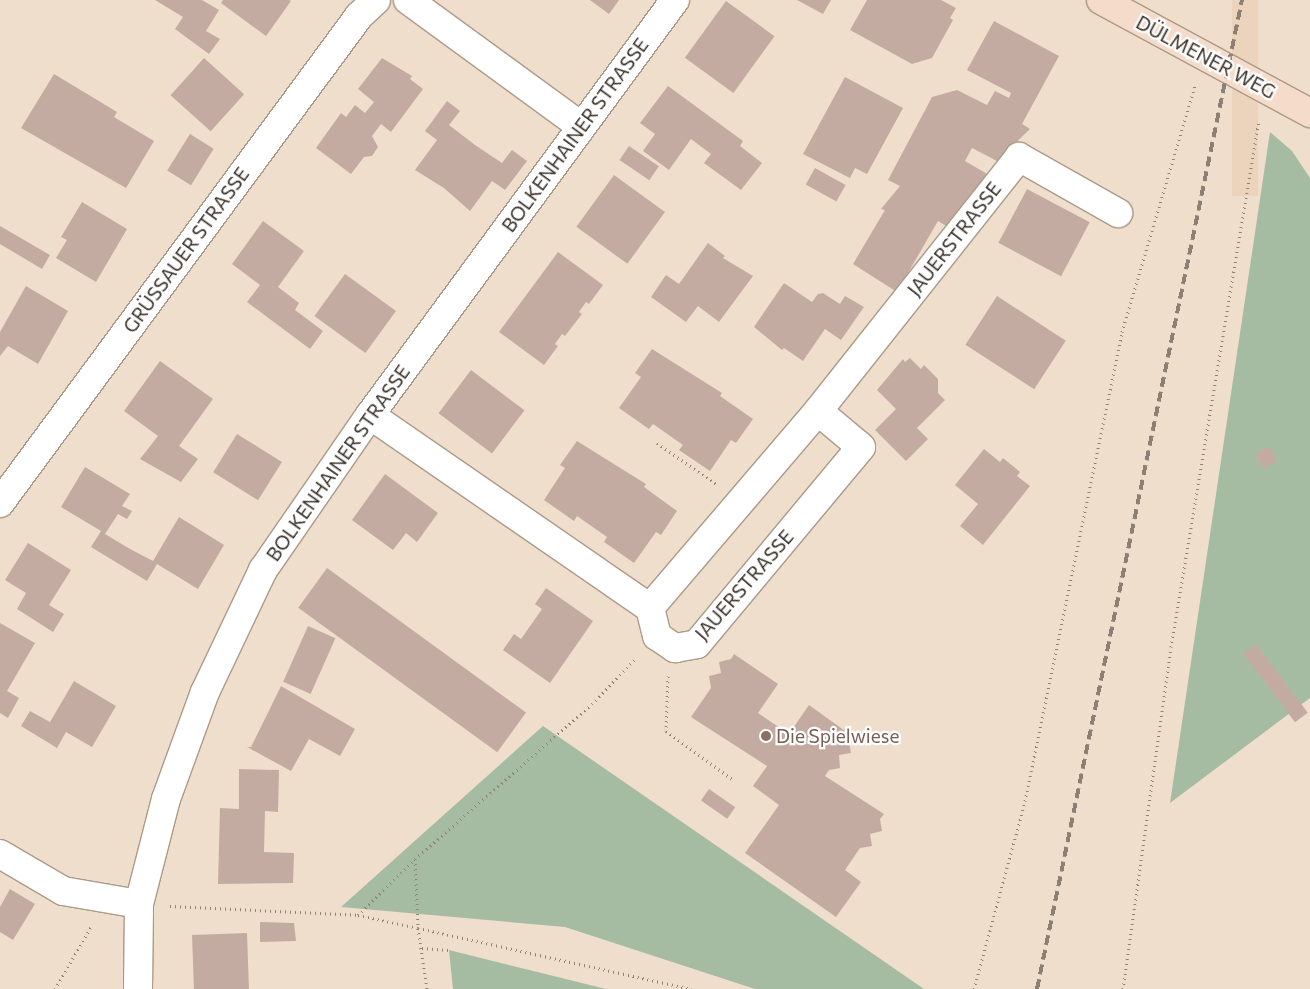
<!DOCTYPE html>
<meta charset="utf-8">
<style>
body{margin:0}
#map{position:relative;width:1310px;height:989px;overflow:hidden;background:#f0decc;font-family:Commissioner,sans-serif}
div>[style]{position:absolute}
.built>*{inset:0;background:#ebd3bc;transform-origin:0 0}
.green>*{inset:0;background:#a6bca2}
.building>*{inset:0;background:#c3aba1;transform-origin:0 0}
.path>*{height:3px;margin-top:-1.5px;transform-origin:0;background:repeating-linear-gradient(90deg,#8f8377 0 1px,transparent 0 5px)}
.roads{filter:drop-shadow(1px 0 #ab9a89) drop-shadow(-1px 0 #ab9a89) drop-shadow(0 1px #ab9a89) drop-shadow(0 -1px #ab9a89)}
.street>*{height:28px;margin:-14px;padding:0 14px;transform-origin:14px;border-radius:14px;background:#fff}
.secondary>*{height:28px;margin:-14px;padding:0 14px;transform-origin:14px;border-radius:14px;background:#f5dbca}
.rail>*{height:4px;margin-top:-2px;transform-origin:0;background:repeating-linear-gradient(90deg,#8c8074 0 10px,transparent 0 15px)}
.dots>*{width:14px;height:14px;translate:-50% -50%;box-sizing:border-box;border:2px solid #fff;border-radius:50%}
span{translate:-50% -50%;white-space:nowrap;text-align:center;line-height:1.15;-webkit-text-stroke:4.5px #fff;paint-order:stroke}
.street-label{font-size:19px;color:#38312a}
.education-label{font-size:19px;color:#785e54}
.left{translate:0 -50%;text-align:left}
</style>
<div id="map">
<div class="built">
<div style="left:1232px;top:0;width:26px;height:196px"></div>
</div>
<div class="green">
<div style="clip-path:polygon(1270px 132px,1292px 151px,1310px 178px,1310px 698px,1170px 803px)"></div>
<div style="clip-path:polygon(543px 726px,924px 989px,755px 989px,565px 927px,341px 907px)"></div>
<div style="clip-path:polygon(449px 950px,606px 989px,453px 989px)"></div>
</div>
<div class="building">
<div style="clip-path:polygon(155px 0,202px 0,219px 10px,206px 31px,220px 39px,209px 54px,175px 29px,183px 17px)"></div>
<div style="clip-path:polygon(223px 0,289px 0,291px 1px,266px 36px,221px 3px)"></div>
<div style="clip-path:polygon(590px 0,619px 0,609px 14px)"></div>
<div style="clip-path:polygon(797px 0,831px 0,823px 14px)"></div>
<div style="clip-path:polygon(867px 0,941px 0,956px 8px,950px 18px,953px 20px,932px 58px,912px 64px,850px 30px)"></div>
<div style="left:726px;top:1px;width:60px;height:70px;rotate:36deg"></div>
<div style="clip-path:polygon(994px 21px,1059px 56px,1022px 124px,1030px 129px,997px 161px,972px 148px,965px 161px,989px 175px,948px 227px,938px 221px,897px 292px,853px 264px,885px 210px,881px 209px,900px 186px,888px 180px,932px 97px,957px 90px,987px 105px,995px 91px,1009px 98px,1011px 93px,967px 70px)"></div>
<div style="left:204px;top:58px;width:54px;height:50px;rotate:42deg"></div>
<div style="clip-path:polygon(382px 58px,412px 76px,410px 79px,423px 89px,391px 132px,381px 124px,372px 136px,378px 147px,372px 156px,364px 157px,351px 174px,316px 148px,341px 113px,346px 117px,355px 105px,365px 113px,374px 102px,358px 89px)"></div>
<div style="clip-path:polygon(54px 74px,117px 112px,114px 117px,154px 141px,126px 188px,21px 128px)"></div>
<div style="clip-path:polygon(845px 77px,903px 108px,867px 174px,855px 168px,850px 178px,803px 154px)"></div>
<div style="clip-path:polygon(668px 86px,743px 141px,740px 146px,762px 163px,741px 190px,704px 163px,711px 154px,691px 139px,669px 170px,643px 151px,655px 134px,640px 123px)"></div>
<div style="clip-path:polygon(447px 101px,460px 111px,449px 125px,475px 145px,502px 163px,512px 150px,527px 161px,505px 190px,492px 181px,470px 211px,444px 188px,415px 170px,437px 140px,425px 131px)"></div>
<div style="left:190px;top:134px;width:28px;height:43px;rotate:32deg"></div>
<div style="left:629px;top:146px;width:36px;height:17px;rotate:34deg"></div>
<div style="left:815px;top:168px;width:35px;height:19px;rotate:29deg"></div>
<div style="left:614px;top:175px;width:63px;height:64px;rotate:36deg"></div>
<div style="left:1027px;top:189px;width:71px;height:61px;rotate:28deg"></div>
<div style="clip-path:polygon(82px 202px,127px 229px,96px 282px,56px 258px,67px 240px,61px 237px)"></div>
<div style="clip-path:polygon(263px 221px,304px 251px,278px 287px,299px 303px,295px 310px,323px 331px,310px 349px,247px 302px,260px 285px,232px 264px)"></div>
<div style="clip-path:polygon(0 226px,50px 255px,42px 269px,0 244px)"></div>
<div style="clip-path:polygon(708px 243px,725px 256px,723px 258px,753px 276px,719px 322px,698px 306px,686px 322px,651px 297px,666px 275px,679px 284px)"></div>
<div style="clip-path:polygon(558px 252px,603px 285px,589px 304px,586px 302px,579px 312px,582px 314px,565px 336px,562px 334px,555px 344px,558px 346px,544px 365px,499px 332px)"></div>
<div style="left:345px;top:274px;width:63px;height:52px;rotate:36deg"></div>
<div style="clip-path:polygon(784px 283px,812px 302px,818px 294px,823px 293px,840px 304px,845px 296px,864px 307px,841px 340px,825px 329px,803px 361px,784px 348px,782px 350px,754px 327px)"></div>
<div style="clip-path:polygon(26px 286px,68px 311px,38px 364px,8px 346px,0 356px,0 332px)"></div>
<div style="left:997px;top:296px;width:82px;height:58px;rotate:33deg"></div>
<div style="clip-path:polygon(652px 349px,722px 393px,720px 396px,753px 419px,736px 443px,731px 440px,710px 471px,679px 450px,683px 445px,653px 424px,649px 429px,619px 408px,641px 377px,635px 373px)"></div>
<div style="clip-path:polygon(910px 358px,921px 369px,924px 365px,938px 379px,938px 393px,945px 400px,917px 428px,928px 439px,906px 461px,875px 430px,896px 409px,877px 390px,903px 359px,905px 362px)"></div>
<div style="clip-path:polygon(160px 361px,213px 399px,179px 446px,198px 459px,181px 482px,140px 459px,158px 436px,124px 411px)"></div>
<div style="left:471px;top:370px;width:67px;height:54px;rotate:37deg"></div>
<div style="left:237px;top:434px;width:53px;height:45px;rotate:32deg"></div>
<div style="clip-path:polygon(577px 441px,646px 484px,644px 487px,677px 511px,661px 535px,656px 532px,634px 563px,604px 542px,607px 537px,577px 516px,574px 521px,544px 500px,565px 468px,560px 465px)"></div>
<div style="left:1268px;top:446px;width:17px;height:16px;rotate:57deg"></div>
<div style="clip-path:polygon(984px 449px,1000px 462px,1003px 458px,1020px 472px,1017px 476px,1030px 486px,983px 545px,960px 526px,978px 504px,955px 485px)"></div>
<div style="clip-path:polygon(85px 467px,130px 494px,122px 506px,132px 511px,127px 519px,118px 514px,105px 534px,130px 549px,153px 561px,179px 517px,224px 545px,198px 589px,157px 564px,147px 581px,91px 547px,101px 531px,61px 507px)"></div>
<div style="clip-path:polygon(385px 474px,438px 513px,417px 542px,406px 533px,393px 550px,352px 520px)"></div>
<div style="clip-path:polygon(28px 543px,71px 570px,49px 605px,64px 614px,53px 632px,17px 609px,26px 593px,5px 580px)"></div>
<div style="left:327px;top:568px;width:246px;height:49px;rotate:36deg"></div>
<div style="clip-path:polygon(546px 588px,593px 621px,550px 683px,503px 650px,514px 634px,521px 639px,542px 609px,535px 604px)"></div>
<div style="clip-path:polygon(0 623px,35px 643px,7px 691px,19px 698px,8px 718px,0 713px)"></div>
<div style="left:308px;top:626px;width:30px;height:61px;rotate:24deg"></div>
<div style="left:1256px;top:644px;width:86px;height:16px;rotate:53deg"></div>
<div style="clip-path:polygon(734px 654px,778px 684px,758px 713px,789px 734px,809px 705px,852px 736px,849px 741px,851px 753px,839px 755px,840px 768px,829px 770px,825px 776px,884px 814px,880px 819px,882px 831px,870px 834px,872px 846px,860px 848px,845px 870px,861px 882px,836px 917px,745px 853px,779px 805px,753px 786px,767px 766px,691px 717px,711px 688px,709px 676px,721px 673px,719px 662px,731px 659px)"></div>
<div style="clip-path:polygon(74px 681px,116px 706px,92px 747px,66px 732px,57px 748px,21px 726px,30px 711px,50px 722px)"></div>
<div style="clip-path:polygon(281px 686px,355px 729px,340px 756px,309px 739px,291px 771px,247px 747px,251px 747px)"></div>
<div style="clip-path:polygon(239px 769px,279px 770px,278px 812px,265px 811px,264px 852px,294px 853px,293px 883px,218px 884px,220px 808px,239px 809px)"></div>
<div style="left:709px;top:789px;width:32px;height:14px;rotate:35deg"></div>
<div style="clip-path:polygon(10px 889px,35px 904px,13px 940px,0 932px,0 907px)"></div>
<div style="clip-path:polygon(260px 922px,294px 923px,296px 941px,260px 942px)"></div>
<div style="left:247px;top:933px;width:56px;height:55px;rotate:88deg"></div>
</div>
<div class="path">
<div style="left:657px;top:443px;width:72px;rotate:34.8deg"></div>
<div style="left:668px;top:676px;width:55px;rotate:92.1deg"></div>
<div style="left:666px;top:731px;width:82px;rotate:36deg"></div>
<div style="left:415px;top:859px;width:69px;rotate:87.5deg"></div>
<div style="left:418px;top:928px;width:280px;rotate:12.6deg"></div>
<div style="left:170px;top:906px;width:188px;rotate:2.7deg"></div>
<div style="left:358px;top:915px;width:61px;rotate:12.2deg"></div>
<div style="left:418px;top:928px;width:62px;rotate:81.6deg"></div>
<div style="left:358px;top:915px;width:80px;rotate:-44.5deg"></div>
<div style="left:415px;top:859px;width:235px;rotate:-41.2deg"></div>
<div style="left:592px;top:704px;width:64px;rotate:-46.3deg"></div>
<div style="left:422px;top:948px;width:27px;rotate:4deg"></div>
<div style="left:55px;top:989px;width:72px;rotate:-59.9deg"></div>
<div style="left:974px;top:989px;width:195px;rotate:-74.8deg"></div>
<div style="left:1025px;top:801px;width:479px;rotate:-78.3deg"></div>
<div style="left:1122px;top:332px;width:257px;rotate:-73.5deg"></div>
<div style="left:1123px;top:989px;width:345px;rotate:-82deg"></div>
<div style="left:1171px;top:647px;width:534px;rotate:-80.52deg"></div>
</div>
<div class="roads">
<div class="street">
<div style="left:408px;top:0;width:214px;rotate:36.1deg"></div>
<div style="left:818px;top:411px;width:324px;rotate:-51.6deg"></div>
<div style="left:1019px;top:157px;width:114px;rotate:29.5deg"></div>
<div style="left:370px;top:415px;width:340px;rotate:34.6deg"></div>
<div style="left:650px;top:608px;width:29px;rotate:76deg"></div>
<div style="left:657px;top:636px;width:22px;rotate:34deg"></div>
<div style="left:675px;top:648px;width:22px;rotate:-10deg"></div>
<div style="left:697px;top:644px;width:256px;rotate:-50.2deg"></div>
<div style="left:861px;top:447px;width:56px;rotate:-140.1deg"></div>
<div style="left:818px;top:411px;width:259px;rotate:130.5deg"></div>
<div style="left:0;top:503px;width:605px;rotate:-53.6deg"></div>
<div style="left:359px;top:16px;width:23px;rotate:-43deg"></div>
<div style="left:0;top:854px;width:73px;rotate:30.4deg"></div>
<div style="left:63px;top:891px;width:77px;rotate:9.7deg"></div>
<div style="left:138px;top:989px;width:85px;rotate:-89.3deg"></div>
<div style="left:139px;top:904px;width:108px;rotate:-75.6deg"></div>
<div style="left:166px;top:799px;width:114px;rotate:-70deg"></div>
<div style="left:205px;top:692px;width:135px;rotate:-64.6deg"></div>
<div style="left:263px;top:570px;width:188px;rotate:-55.4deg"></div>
<div style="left:370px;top:415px;width:515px;rotate:-53.69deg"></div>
</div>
<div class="secondary">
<div style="left:1101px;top:0;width:238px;rotate:28.4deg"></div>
</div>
</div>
<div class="rail">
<div style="left:1037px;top:989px;width:1010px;rotate:-78.29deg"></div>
</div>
<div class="dots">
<div style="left:766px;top:736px;background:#8d6e63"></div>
</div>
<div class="street-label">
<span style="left:1206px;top:57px;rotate:28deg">DÜLMENER WEG</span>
<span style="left:575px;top:135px;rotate:-54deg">BOLKENHAINER STRASSE</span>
<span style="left:954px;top:239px;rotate:-52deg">JAUERSTRASSE</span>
<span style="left:186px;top:250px;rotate:-54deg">GRÜSSAUER STRASSE</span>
<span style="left:338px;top:463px;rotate:-55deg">BOLKENHAINER STRASSE</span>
<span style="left:744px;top:585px;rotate:-49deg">JAUERSTRASSE</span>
</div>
<div class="education-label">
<span class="left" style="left:776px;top:736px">Die Spielwiese</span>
</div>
</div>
